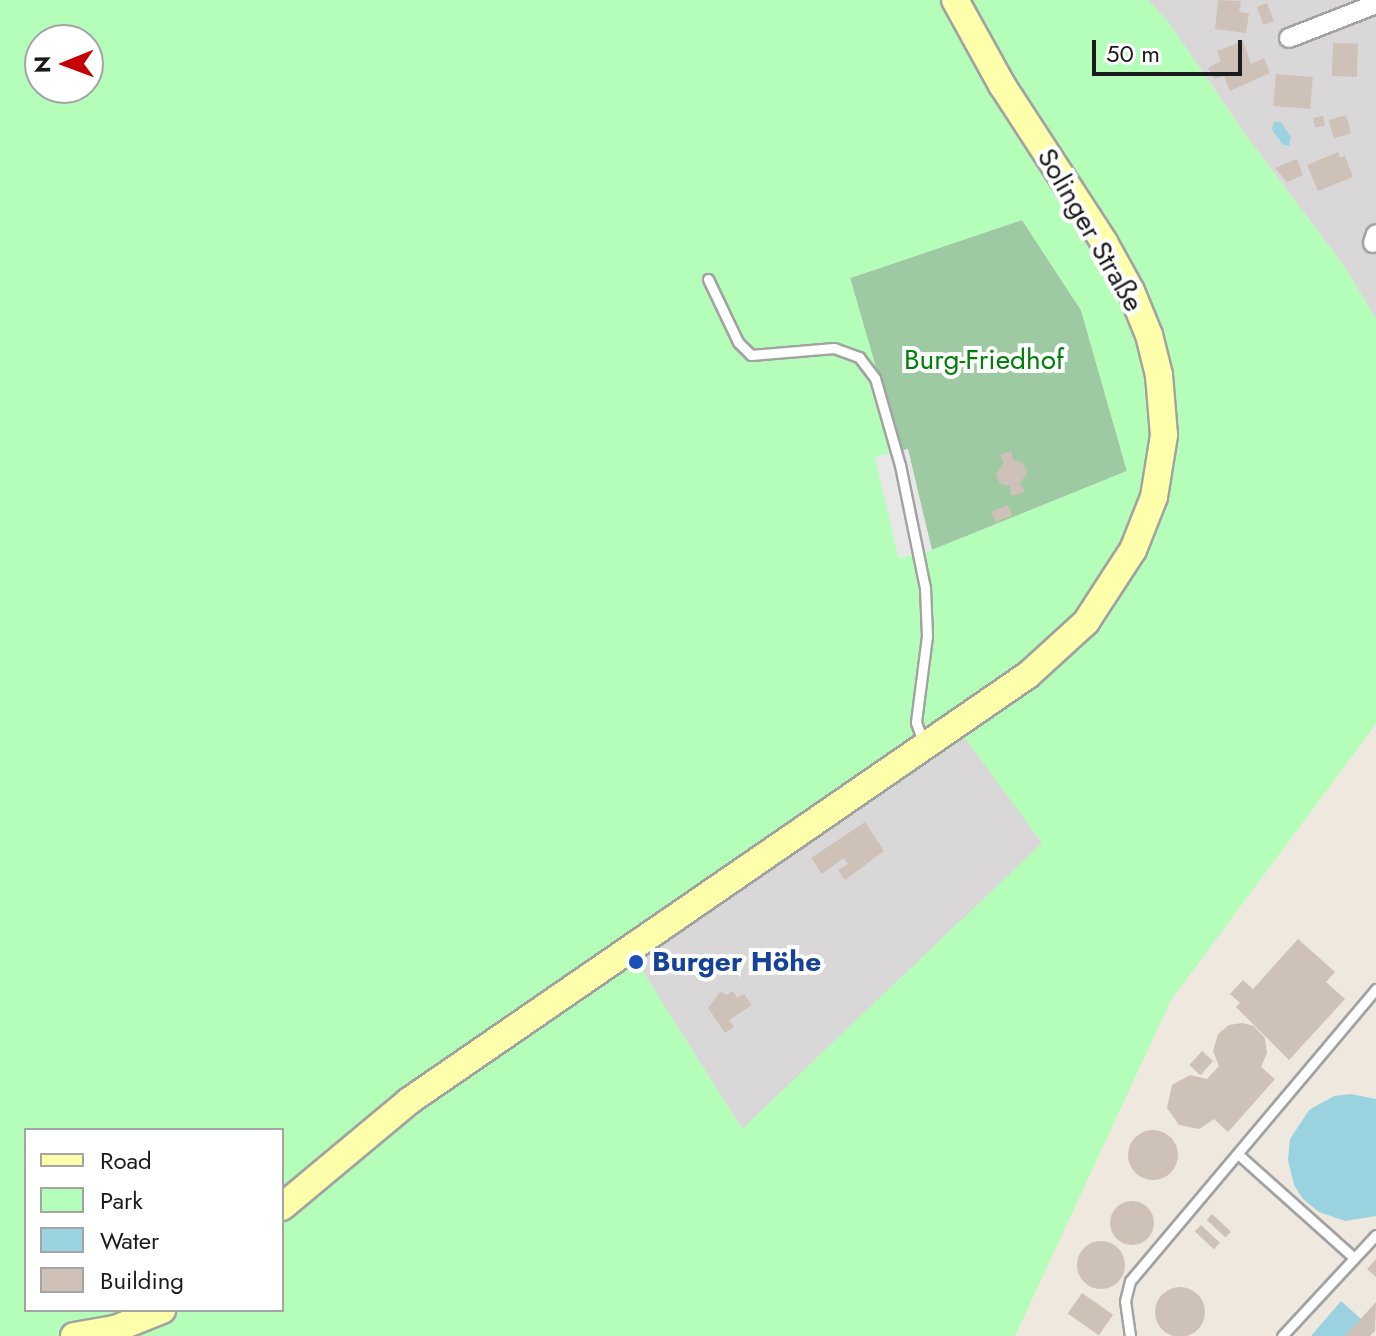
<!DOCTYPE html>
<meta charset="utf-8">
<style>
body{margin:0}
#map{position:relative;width:1376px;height:1336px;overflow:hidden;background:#eee8de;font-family:Jost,sans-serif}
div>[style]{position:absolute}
.residential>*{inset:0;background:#d9d7d7}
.cemetery>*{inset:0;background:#9dc9a3}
.park>*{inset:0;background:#b5feb9}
.parking>*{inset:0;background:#e7e7e7;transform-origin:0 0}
.water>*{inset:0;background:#9ad2e0}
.building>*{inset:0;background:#cec1b8;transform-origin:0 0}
.round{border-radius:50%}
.roads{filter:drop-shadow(2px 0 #a2a2a2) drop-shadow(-2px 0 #a2a2a2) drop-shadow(0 2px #a2a2a2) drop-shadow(0 -2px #a2a2a2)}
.lane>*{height:9px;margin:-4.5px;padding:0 4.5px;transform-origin:4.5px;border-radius:4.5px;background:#fff}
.street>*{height:18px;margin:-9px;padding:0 9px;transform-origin:9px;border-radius:9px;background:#fff}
.secondary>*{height:26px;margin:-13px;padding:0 13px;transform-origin:13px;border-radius:13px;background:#fdffab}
.dots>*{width:22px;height:22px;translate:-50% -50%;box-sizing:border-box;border:4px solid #fff;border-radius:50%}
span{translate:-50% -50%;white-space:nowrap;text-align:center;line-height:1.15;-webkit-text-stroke:8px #fff;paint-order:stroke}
.street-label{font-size:28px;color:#1b1b1b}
.park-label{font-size:28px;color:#018009}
.transit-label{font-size:28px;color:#164399;font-weight:700}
.left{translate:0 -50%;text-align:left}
.legend{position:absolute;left:24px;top:1128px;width:260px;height:184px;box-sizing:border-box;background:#fff;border:2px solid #a4a4a4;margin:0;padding:10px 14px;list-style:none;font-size:24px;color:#1b1b1b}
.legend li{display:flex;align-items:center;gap:16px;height:40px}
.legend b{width:40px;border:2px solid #a4a4a4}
.north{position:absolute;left:24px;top:24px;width:80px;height:80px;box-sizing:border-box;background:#fff;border:2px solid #a4a4a4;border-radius:50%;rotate:269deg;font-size:22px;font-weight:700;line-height:32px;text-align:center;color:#1b1b1b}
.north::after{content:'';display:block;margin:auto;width:28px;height:36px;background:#c50004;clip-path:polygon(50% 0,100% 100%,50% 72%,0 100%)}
.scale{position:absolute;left:1092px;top:40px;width:150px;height:36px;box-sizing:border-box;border:4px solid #1b1b1b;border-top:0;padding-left:10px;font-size:24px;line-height:28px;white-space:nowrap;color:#1b1b1b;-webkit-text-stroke:6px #fff;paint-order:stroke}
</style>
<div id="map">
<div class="residential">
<div style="clip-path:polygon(1148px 0,1376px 0,1376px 319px,1344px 266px,1245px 134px,1169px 23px)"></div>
<div style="clip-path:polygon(965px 738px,1043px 843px,743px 1130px,636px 962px)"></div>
</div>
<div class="cemetery">
<div style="clip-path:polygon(1022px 220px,1081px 310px,1127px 471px,932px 550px,908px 450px,900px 451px,850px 278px)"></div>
</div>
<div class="park">
<div style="clip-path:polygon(evenodd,0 0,1148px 0,1169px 23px,1245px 134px,1344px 266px,1376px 319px,1376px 724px,1171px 1000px,1015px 1336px,0 1336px,0 0,40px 40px,88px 40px,88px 88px,40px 88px,40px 40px,0 0,1022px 220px,1081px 310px,1127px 471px,932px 550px,900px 558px,875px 458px,900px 451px,850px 278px,1022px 220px,0 0,965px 738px,1042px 843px,742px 1129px,637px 962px,965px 738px,0 0,26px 1130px,282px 1130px,282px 1310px,26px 1310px,26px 1130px)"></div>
</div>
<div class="parking">
<div style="left:908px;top:449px;width:104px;height:34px;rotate:77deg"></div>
</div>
<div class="water">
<div style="clip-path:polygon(1274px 122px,1281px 122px,1291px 137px,1289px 146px,1283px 145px,1272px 130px)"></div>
<div style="clip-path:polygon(1351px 1094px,1376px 1099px,1376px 1216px,1345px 1221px,1319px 1212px,1303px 1199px,1294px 1185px,1288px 1160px,1290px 1139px,1309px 1110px,1334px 1096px)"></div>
<div style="clip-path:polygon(1341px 1301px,1361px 1319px,1345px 1336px,1311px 1336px)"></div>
</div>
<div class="building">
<div style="clip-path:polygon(1218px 0,1241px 1px,1239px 12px,1249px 13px,1246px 33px,1215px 29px)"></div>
<div style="left:1267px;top:3px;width:19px;height:11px;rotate:69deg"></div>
<div style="clip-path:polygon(1243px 41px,1251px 64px,1264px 58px,1270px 73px,1230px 91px,1224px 76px,1214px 79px,1208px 68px,1221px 61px,1217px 51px)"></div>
<div style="left:1333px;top:43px;width:25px;height:33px;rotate:2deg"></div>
<div style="left:1276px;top:74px;width:37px;height:32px;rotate:5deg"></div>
<div style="left:1346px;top:115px;width:19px;height:18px;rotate:74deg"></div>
<div style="left:1323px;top:116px;width:10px;height:10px;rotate:79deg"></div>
<div style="clip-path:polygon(1338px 152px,1340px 158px,1345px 156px,1353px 177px,1318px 191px,1307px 165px)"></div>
<div style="clip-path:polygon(1297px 159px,1303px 175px,1287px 182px,1275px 168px)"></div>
<div style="clip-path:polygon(1011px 451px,1013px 460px,1022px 462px,1028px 472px,1020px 483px,1025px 492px,1011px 496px,1010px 486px,1000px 484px,996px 474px,1004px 463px,1000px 455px)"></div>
<div style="left:1008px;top:505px;width:11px;height:18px;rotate:68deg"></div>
<div style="clip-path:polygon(865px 822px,884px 851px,845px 880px,838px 870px,848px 864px,844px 858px,822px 874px,811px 858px)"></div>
<div style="clip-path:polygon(1298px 939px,1335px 972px,1326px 982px,1345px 999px,1289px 1060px,1236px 1007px,1240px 1003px,1230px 994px,1243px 980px,1253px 989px)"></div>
<div style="clip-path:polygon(733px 991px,737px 998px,744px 994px,752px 1005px,729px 1020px,734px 1027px,725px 1033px,708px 1008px,720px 992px,727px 995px)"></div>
<div style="clip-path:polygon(1242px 1023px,1254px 1026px,1265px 1038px,1267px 1053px,1261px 1067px,1275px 1079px,1228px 1132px,1214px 1119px,1199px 1129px,1179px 1125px,1167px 1108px,1172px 1085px,1190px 1075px,1207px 1079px,1219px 1066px,1213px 1051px,1218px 1034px,1229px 1025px)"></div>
<div style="left:1202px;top:1051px;width:15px;height:19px;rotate:42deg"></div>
<div class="round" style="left:1128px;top:1130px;width:50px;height:50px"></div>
<div class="round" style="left:1110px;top:1201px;width:44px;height:44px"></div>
<div style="left:1212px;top:1214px;width:26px;height:8px;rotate:43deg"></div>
<div style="left:1201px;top:1225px;width:26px;height:9px;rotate:43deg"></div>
<div class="round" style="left:1077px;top:1241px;width:48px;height:48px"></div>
<div style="clip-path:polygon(1376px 1259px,1376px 1277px,1367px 1269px)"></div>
<div class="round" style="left:1155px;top:1287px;width:50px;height:50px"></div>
<div style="left:1082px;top:1293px;width:38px;height:25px;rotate:35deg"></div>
<div style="clip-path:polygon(1376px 1302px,1375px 1331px,1370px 1336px,1345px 1336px)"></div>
</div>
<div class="roads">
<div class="lane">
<div style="left:708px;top:279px;width:70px;rotate:64.5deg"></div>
<div style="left:738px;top:342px;width:18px;rotate:45deg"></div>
<div style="left:751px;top:355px;width:83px;rotate:-4.8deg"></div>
<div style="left:834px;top:348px;width:27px;rotate:20deg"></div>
<div style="left:859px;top:357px;width:26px;rotate:53deg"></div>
<div style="left:875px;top:378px;width:91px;rotate:74deg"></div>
<div style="left:900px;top:465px;width:126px;rotate:78.5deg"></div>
<div style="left:925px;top:588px;width:48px;rotate:87.6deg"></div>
<div style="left:927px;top:636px;width:87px;rotate:97.3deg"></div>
<div style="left:916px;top:722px;width:24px;rotate:71deg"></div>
<div style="left:1239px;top:1155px;width:154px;rotate:41.8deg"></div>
<div style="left:1130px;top:1336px;width:35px;rotate:-98deg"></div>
<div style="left:1125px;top:1301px;width:21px;rotate:-76deg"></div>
<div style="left:1130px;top:1281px;width:382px;rotate:-49.9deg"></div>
<div style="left:1282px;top:1336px;width:138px;rotate:-47.1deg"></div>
</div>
<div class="street">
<div style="left:1289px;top:38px;width:93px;rotate:-21.3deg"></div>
<div style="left:1373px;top:243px;width:9px;rotate:-72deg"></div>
</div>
<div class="secondary">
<div style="left:282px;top:1207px;width:165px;rotate:-39.8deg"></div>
<div style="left:409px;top:1101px;width:751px;rotate:-34.54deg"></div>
<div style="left:1028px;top:675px;width:79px;rotate:-42.4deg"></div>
<div style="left:1086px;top:622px;width:86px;rotate:-56.9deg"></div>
<div style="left:1133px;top:550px;width:57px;rotate:-68.4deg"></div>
<div style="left:1154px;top:497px;width:63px;rotate:-80.8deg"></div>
<div style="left:1164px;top:435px;width:60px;rotate:-94.8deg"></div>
<div style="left:1159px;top:375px;width:41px;rotate:-104deg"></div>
<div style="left:1149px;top:335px;width:48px;rotate:-112.2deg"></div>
<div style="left:1131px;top:291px;width:56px;rotate:-118.9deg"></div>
<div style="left:1104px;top:242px;width:187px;rotate:-123deg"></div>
<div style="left:1002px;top:85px;width:97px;rotate:-118.9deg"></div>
<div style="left:74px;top:1336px;width:42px;rotate:-9.7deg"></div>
<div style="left:115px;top:1329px;width:51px;rotate:-22deg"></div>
</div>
</div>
<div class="dots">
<div style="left:636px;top:962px;background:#1a4fb4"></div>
</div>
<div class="street-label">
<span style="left:1090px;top:230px;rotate:60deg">Solinger Straße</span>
</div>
<div class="park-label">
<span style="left:984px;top:360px">Burg-Friedhof</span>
</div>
<div class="transit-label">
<span class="left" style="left:652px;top:962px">Burger Höhe</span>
</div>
<ul class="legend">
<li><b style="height:10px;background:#fdffab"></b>Road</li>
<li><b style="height:22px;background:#b5feb9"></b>Park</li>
<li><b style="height:22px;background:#9ad2e0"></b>Water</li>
<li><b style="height:22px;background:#cec1b8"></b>Building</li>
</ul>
<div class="north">N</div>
<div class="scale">50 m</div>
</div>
